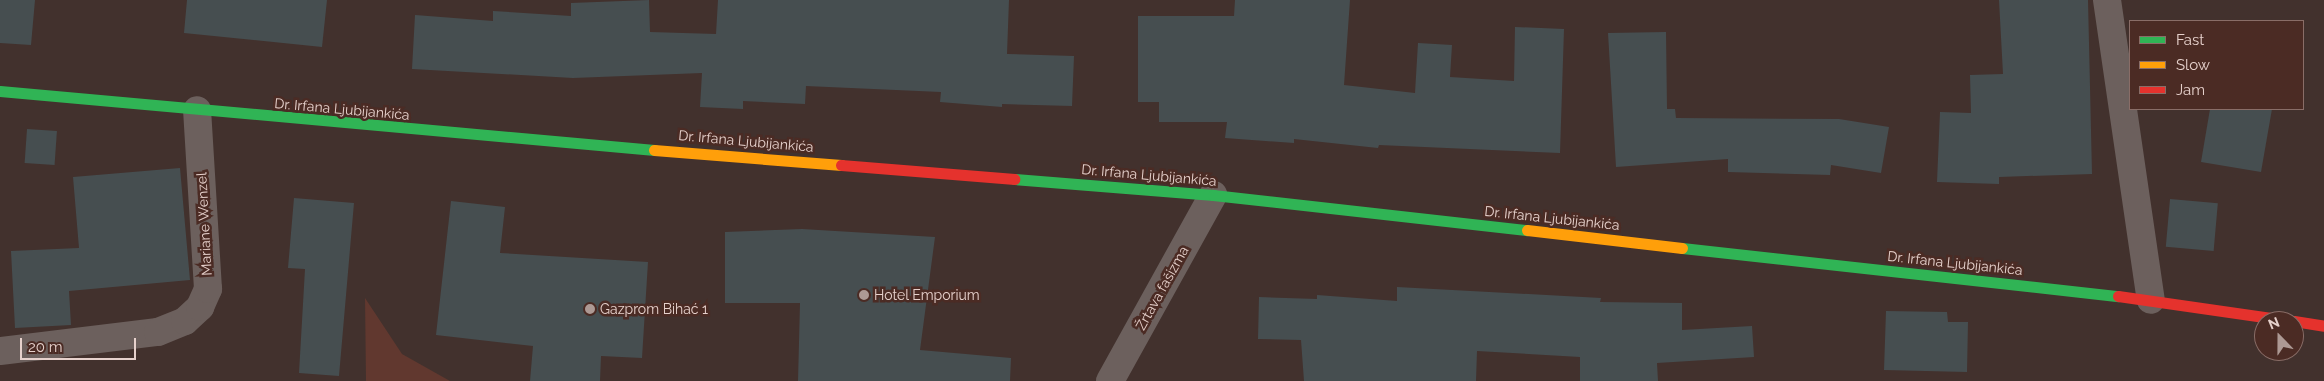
<!DOCTYPE html>
<meta charset="utf-8">
<style>
body{margin:0}
#map{position:relative;width:2324px;height:381px;overflow:hidden;background:#42312d;font-family:Raleway,sans-serif}
div>[style]{position:absolute}
.green>*{inset:0;background:#61382f}
.building>*{inset:0;background:#464e50;transform-origin:0 0}
.street>*{height:28px;margin:-14px;padding:0 14px;transform-origin:14px;border-radius:14px;background:#6c605d}
.fast>*{height:11px;margin:-5.5px;padding:0 5.5px;transform-origin:5.5px;border-radius:5.5px;background:#30b455}
.slow>*{height:11px;margin:-5.5px;padding:0 5.5px;transform-origin:5.5px;border-radius:5.5px;background:#ff9f0a}
.jam>*{height:11px;margin:-5.5px;padding:0 5.5px;transform-origin:5.5px;border-radius:5.5px;background:#e5322d}
.dots>*{width:14px;height:14px;translate:-50% -50%;box-sizing:border-box;border:2px solid #4b2b24;border-radius:50%}
span{translate:-50% -50%;white-space:nowrap;text-align:center;line-height:1.15;-webkit-text-stroke:5px #4b2b24;paint-order:stroke}
.street-label{font-size:14px;color:#e6d1cc}
.poi-label{font-size:14px;color:#e6d1cc}
.left{translate:0 -50%;text-align:left}
.legend{position:absolute;left:2129px;top:20px;width:175px;height:90px;box-sizing:border-box;background:#4b2b24;border:1px solid #896d67;margin:0;padding:6px 9px;list-style:none;font-size:15px;color:#e6d1cc}
.legend li{display:flex;align-items:center;gap:10px;height:25px}
.legend b{width:25px;border:1px solid #896d67}
.north{position:absolute;left:2254px;top:311px;width:50px;height:50px;box-sizing:border-box;background:#4b2b24;border:1px solid #896d67;border-radius:50%;rotate:338deg;font-size:14px;font-weight:700;line-height:20px;text-align:center;color:#e6d1cc}
.north::after{content:'';display:block;margin:auto;width:18px;height:22px;background:#ad9994;clip-path:polygon(50% 0,100% 100%,50% 72%,0 100%)}
.scale{position:absolute;left:20px;top:338px;width:116px;height:22px;box-sizing:border-box;border:2px solid #e6d1cc;border-top:0;padding-left:6px;font-size:15px;line-height:18px;white-space:nowrap;color:#e6d1cc;-webkit-text-stroke:4px #4b2b24;paint-order:stroke}
</style>
<div id="map">
<div class="green">
<div style="clip-path:polygon(365px 298px,402px 354px,450px 381px,366px 381px)"></div>
</div>
<div class="building">
<div style="clip-path:polygon(0 0,35px 0,31px 45px,0 43px)"></div>
<div style="clip-path:polygon(187px 0,327px 0,322px 47px,184px 33px)"></div>
<div style="clip-path:polygon(649px 0,650px 32px,716px 34px,718px 0,1009px 0,1007px 54px,1074px 56px,1072px 106px,1002px 104px,1002px 107px,940px 102px,941px 92px,806px 86px,805px 104px,743px 101px,743px 109px,700px 107px,702px 73px,573px 78px,412px 69px,415px 15px,493px 21px,493px 11px,571px 16px,571px 3px)"></div>
<div style="clip-path:polygon(1235px 0,1350px 0,1344px 85px,1415px 93px,1418px 43px,1452px 45px,1450px 77px,1514px 81px,1515px 27px,1564px 29px,1560px 153px,1379px 145px,1378px 148px,1294px 139px,1294px 143px,1225px 138px,1227px 122px,1159px 122px,1159px 102px,1138px 102px,1138px 16px,1234px 16px)"></div>
<div style="clip-path:polygon(1999px 0,2088px 0,2092px 174px,1999px 177px,1999px 184px,1937px 182px,1940px 112px,1971px 113px,1970px 75px,2003px 74px)"></div>
<div style="clip-path:polygon(1666px 32px,1667px 109px,1675px 109px,1676px 118px,1839px 119px,1889px 127px,1881px 173px,1831px 165px,1830px 175px,1728px 172px,1728px 159px,1616px 167px,1608px 33px)"></div>
<div style="clip-path:polygon(2210px 109px,2272px 109px,2261px 172px,2201px 162px)"></div>
<div style="left:27px;top:129px;width:30px;height:34px;rotate:4deg"></div>
<div style="clip-path:polygon(180px 168px,190px 280px,69px 291px,71px 325px,15px 328px,11px 251px,79px 248px,73px 177px)"></div>
<div style="clip-path:polygon(294px 198px,354px 203px,339px 376px,299px 373px,305px 269px,288px 268px)"></div>
<div style="left:2170px;top:199px;width:48px;height:48px;rotate:5deg"></div>
<div style="clip-path:polygon(451px 201px,505px 207px,500px 253px,648px 262px,642px 358px,601px 356px,600px 381px,530px 381px,533px 346px,436px 335px)"></div>
<div style="clip-path:polygon(802px 229px,935px 237px,920px 350px,1011px 358px,1010px 381px,798px 381px,800px 303px,725px 303px,725px 232px)"></div>
<div style="clip-path:polygon(1397px 287px,1601px 298px,1600px 302px,1682px 303px,1682px 330px,1752px 326px,1754px 357px,1657px 363px,1658px 381px,1580px 381px,1580px 357px,1477px 351px,1476px 381px,1304px 381px,1301px 340px,1258px 339px,1259px 297px,1317px 299px,1317px 295px,1397px 301px)"></div>
<div style="clip-path:polygon(1886px 311px,1947px 312px,1948px 322px,1968px 322px,1967px 372px,1884px 370px)"></div>
</div>
<div class="street">
<div style="left:2107px;top:0;width:303px;rotate:81.7deg"></div>
<div style="left:0;top:351px;width:159px;rotate:-6.9deg"></div>
<div style="left:158px;top:332px;width:29px;rotate:-22deg"></div>
<div style="left:185px;top:321px;width:21px;rotate:-43deg"></div>
<div style="left:200px;top:307px;width:20px;rotate:-66deg"></div>
<div style="left:208px;top:289px;width:179px;rotate:-93.5deg"></div>
<div style="left:1110px;top:381px;width:213px;rotate:-61deg"></div>
</div>
<div class="fast">
<div style="left:0;top:91px;width:657px;rotate:5.15deg"></div>
<div style="left:1014px;top:179px;width:200px;rotate:4.6deg"></div>
<div style="left:1213px;top:195px;width:316px;rotate:6.4deg"></div>
<div style="left:1682px;top:248px;width:439px;rotate:6.3deg"></div>
</div>
<div class="slow">
<div style="left:654px;top:150px;width:188px;rotate:4.6deg"></div>
<div style="left:1527px;top:230px;width:156px;rotate:6.6deg"></div>
</div>
<div class="jam">
<div style="left:841px;top:165px;width:174px;rotate:4.6deg"></div>
<div style="left:2118px;top:296px;width:176px;rotate:8.2deg"></div>
<div style="left:2294px;top:321px;width:30px;rotate:9deg"></div>
</div>
<div class="dots">
<div style="left:864px;top:295px;background:#ad9994"></div>
<div style="left:590px;top:309px;background:#ad9994"></div>
</div>
<div class="street-label">
<span style="left:342px;top:109px;rotate:5deg">Dr. Irfana Ljubijankića</span>
<span style="left:746px;top:141px;rotate:5deg">Dr. Irfana Ljubijankića</span>
<span style="left:1149px;top:175px;rotate:5deg">Dr. Irfana Ljubijankića</span>
<span style="left:1552px;top:218px;rotate:6deg">Dr. Irfana Ljubijankića</span>
<span style="left:204px;top:224px;rotate:-93deg">Mariane Wenzel</span>
<span style="left:1955px;top:263px;rotate:6deg">Dr. Irfana Ljubijankića</span>
<span style="left:1162px;top:288px;rotate:-61deg">Žrtava fašizma</span>
</div>
<div class="poi-label">
<span class="left" style="left:874px;top:295px">Hotel Emporium</span>
<span class="left" style="left:600px;top:309px">Gazprom Bihać 1</span>
</div>
<ul class="legend">
<li><b style="height:6px;background:#30b455"></b>Fast</li>
<li><b style="height:6px;background:#ff9f0a"></b>Slow</li>
<li><b style="height:6px;background:#e5322d"></b>Jam</li>
</ul>
<div class="north">N</div>
<div class="scale">20 m</div>
</div>
